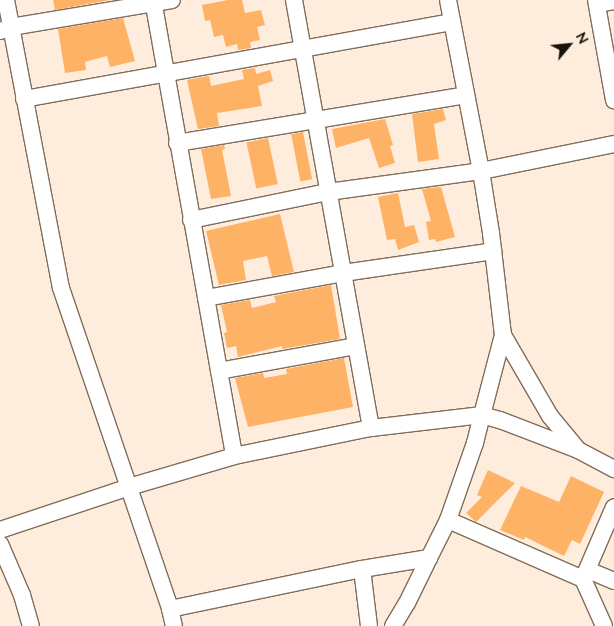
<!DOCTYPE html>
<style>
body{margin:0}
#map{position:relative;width:614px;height:626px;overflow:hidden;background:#feeddc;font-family:Mulish,sans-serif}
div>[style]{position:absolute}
.building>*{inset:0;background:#fdb265;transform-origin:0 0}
.roads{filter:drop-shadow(1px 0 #806d5b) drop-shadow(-1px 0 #806d5b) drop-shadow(0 1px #806d5b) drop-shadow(0 -1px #806d5b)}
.minor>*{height:16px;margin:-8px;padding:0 8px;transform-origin:8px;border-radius:8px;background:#fff}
span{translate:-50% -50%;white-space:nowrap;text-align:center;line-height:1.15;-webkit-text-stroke:4px #feeddc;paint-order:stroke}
.north{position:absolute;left:544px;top:20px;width:50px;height:50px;-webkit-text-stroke:4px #feeddc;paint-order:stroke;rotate:62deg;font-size:14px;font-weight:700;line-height:20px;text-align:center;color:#19120b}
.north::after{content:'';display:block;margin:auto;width:18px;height:22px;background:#19120b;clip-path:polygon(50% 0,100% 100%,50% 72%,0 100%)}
</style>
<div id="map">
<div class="building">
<div style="clip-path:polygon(53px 0,110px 0,55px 10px)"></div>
<div style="clip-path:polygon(228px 0,242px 0,245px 13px,261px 10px,265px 25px,257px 27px,260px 40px,250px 42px,251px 48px,238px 50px,237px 44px,226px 47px,223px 35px,214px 37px,210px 20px,205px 21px,202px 5px)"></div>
<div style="clip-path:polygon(123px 18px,135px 61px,110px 67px,107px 56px,85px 62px,86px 70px,65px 73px,58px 29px)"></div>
<div style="clip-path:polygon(255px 68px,256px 74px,270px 70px,273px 81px,258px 86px,262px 106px,217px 113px,219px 126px,198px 129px,187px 80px,209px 76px,211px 86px,244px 79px,242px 70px)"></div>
<div style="clip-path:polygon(443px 109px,446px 120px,434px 124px,439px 159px,418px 162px,412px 114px)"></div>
<div style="clip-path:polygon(385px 119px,393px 145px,390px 146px,395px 163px,379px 168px,369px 138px,336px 148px,332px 129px)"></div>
<div style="left:303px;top:132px;width:48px;height:12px;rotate:79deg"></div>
<div style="left:268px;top:138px;width:47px;height:22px;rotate:78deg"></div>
<div style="clip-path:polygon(224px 145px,225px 149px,222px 150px,231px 196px,211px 199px,201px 149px)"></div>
<div style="clip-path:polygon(441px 187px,455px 237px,436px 242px,435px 239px,429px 240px,426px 222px,431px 221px,422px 189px)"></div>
<div style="clip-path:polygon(398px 193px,405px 227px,414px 225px,419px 242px,398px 250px,395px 239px,387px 240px,378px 197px)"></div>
<div style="clip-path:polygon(280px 214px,294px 272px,272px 276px,267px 256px,243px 261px,246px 280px,219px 285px,206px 231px)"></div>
<div style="clip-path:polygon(331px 285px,340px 339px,282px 349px,282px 346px,238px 357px,236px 346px,227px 348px,224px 333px,227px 332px,221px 305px,250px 300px,252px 308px,276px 302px,274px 296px)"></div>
<div style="clip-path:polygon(344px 358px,353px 407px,248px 427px,235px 378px,263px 373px,264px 378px,287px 374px,286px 369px)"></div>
<div style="clip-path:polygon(488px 470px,515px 483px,476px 522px,466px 513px,482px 497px,477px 495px)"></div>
<div style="clip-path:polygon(571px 476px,604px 492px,580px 544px,572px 540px,564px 556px,525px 537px,524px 540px,500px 530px,521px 486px,559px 502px)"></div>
</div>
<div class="roads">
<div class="minor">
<div style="left:6px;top:0;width:293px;rotate:79.2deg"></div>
<div style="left:61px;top:288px;width:339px;rotate:71.2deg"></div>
<div style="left:170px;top:609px;width:17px;rotate:77deg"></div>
<div style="left:153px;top:0;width:463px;rotate:79.9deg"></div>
<div style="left:448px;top:0;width:174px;rotate:79.1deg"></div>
<div style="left:481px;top:171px;width:63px;rotate:80.8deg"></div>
<div style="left:491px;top:233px;width:103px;rotate:83.3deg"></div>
<div style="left:503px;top:335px;width:94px;rotate:59.9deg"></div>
<div style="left:550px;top:416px;width:44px;rotate:50.5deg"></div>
<div style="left:578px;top:450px;width:41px;rotate:27.8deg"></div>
<div style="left:596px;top:0;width:102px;rotate:79.8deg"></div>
<div style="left:597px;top:4px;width:17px;rotate:-10deg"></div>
<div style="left:0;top:31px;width:12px;rotate:-20deg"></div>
<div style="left:11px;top:27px;width:163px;rotate:-9.5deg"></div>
<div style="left:24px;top:99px;width:434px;rotate:-10.2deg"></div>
<div style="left:177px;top:143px;width:293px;rotate:-9.4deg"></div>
<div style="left:191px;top:220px;width:140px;rotate:-11.6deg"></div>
<div style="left:328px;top:192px;width:154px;rotate:-7.8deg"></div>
<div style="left:481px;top:171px;width:136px;rotate:-11.5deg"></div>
<div style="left:206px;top:298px;width:139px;rotate:-10.3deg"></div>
<div style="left:343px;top:273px;width:152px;rotate:-8.3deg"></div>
<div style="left:219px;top:371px;width:139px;rotate:-10.3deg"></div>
<div style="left:371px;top:428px;width:112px;rotate:-6.7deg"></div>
<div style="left:482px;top:415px;width:83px;rotate:-75.3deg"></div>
<div style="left:448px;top:520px;width:147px;rotate:23.6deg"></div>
<div style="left:583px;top:579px;width:51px;rotate:65.9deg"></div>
<div style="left:0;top:530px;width:136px;rotate:-18.4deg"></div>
<div style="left:129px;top:487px;width:109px;rotate:-16.4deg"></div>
<div style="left:234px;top:456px;width:140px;rotate:-11.6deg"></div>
<div style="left:371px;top:428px;width:435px;rotate:-100.2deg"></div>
<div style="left:0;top:544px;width:56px;rotate:66.7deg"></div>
<div style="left:22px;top:595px;width:32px;rotate:74deg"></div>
<div style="left:362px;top:569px;width:57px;rotate:83deg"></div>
<div style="left:588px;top:570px;width:28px;rotate:23deg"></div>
<div style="left:583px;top:579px;width:78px;rotate:-66.7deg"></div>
<div style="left:170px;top:609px;width:196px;rotate:-11.8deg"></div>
<div style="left:362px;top:569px;width:68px;rotate:-9.3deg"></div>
<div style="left:429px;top:558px;width:42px;rotate:-63.4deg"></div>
<div style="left:448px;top:520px;width:82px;rotate:-70.7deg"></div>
<div style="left:475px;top:443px;width:29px;rotate:-76deg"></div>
<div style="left:482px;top:415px;width:19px;rotate:16deg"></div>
<div style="left:500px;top:420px;width:84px;rotate:21deg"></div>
<div style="left:393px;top:626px;width:27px;rotate:-59deg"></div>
<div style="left:407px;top:603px;width:50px;rotate:-63.9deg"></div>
</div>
</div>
<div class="north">N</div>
</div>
